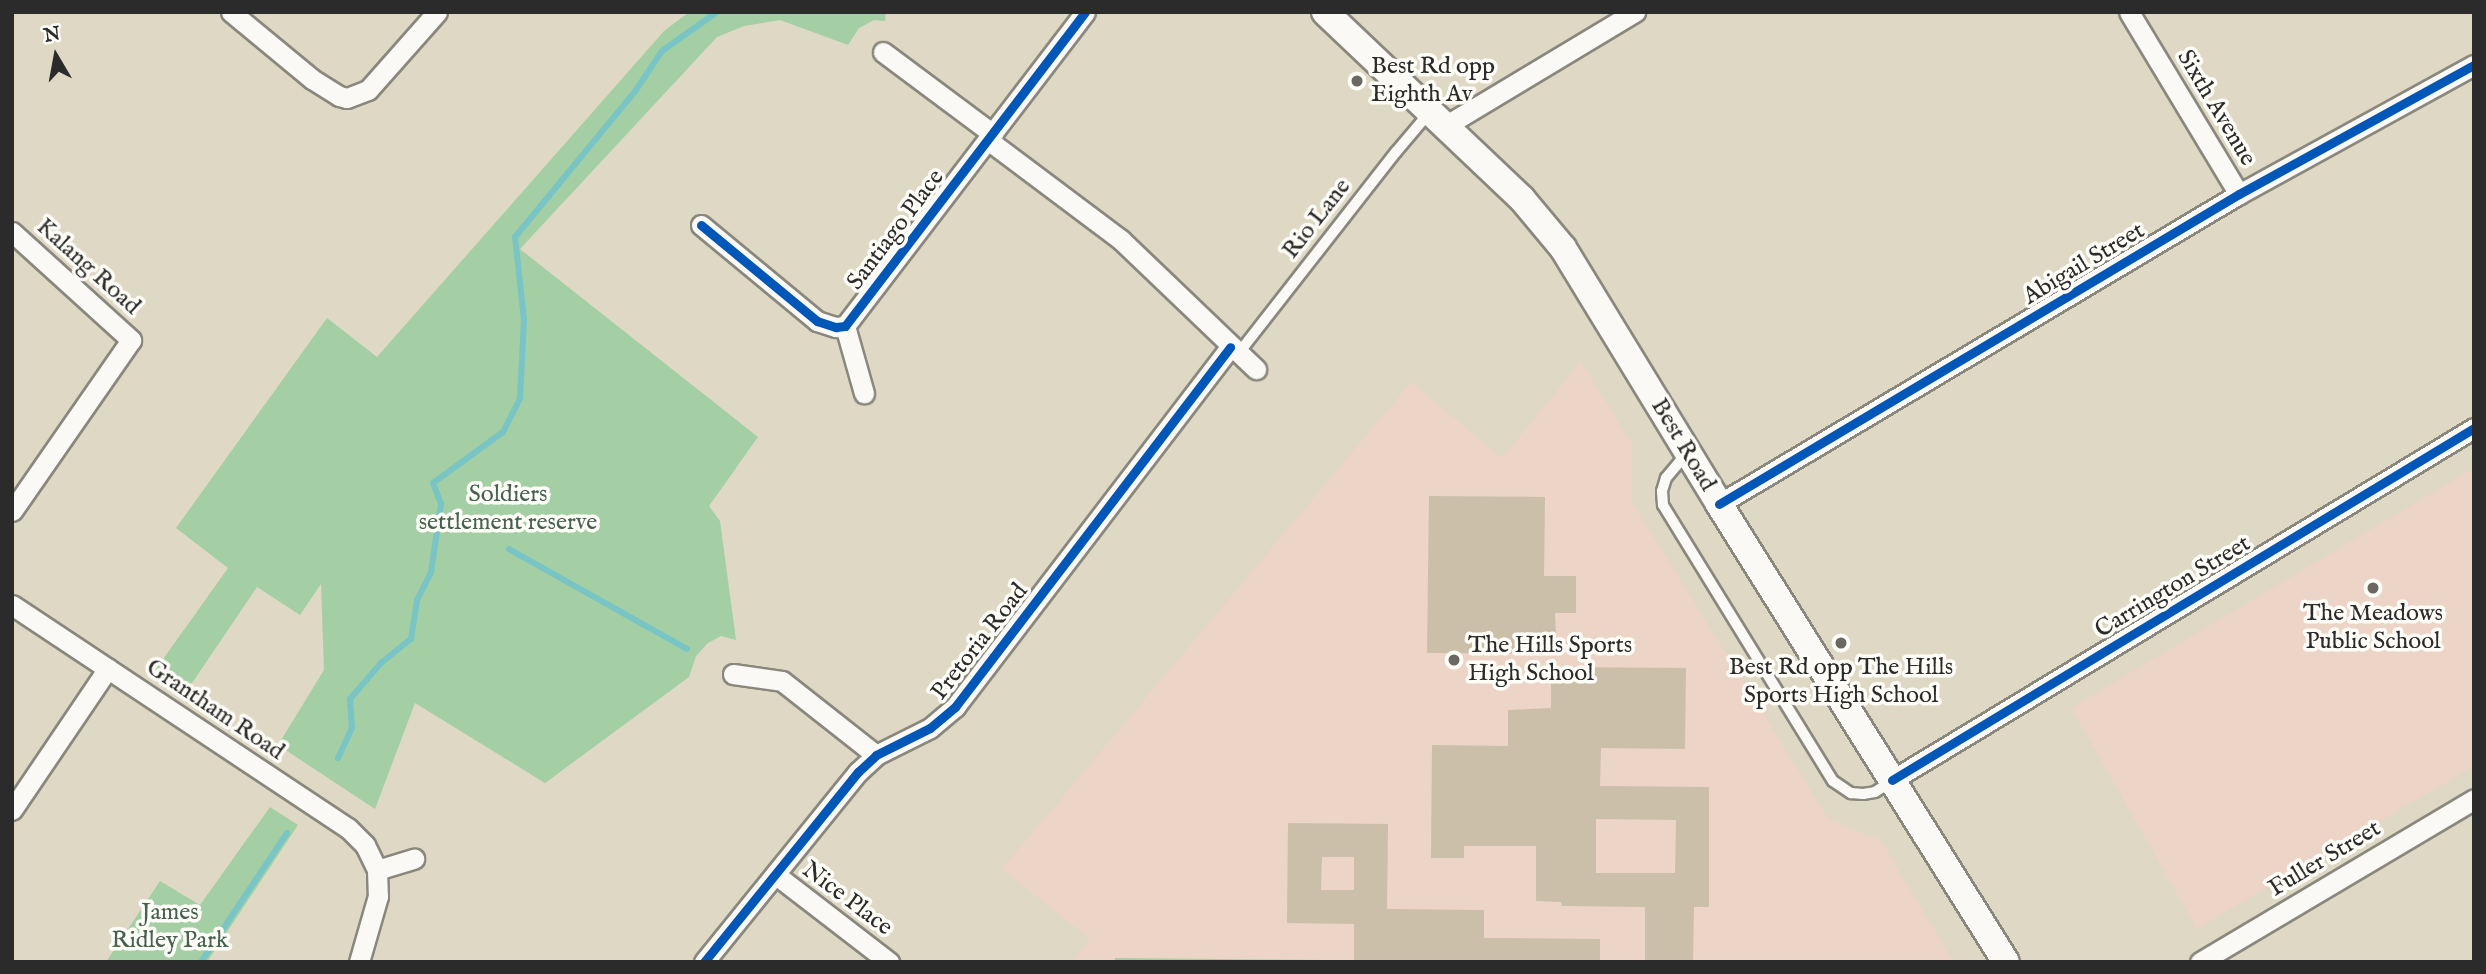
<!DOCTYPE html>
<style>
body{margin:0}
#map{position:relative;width:2486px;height:974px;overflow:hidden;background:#ded8c4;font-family:"IM FELL English",serif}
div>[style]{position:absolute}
.built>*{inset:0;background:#ecd4c7}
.green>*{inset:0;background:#a4cfa5}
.stream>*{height:6px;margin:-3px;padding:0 3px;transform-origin:3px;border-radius:3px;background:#79c4c4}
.building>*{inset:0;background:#cbbfaa}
.roads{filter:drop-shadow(2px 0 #8a877d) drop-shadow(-2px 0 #8a877d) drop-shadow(0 2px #8a877d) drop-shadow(0 -2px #8a877d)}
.service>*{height:10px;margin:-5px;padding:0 5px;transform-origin:5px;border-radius:5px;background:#faf9f6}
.minor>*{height:19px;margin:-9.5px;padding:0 9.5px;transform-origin:9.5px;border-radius:9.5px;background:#faf9f6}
.secondary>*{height:26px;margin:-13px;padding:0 13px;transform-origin:13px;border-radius:13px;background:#faf9f6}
.cycleway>*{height:9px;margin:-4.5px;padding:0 4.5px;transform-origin:4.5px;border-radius:4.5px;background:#0057b8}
.dots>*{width:19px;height:19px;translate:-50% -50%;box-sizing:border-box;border:4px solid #fdfcf7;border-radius:50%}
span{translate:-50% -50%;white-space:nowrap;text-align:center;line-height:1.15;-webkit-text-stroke:7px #fdfcf7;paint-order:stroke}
.poi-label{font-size:24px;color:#2b2b2b}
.left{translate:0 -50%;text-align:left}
.street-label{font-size:24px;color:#2b2b2b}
.park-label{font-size:24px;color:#45624d}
.frame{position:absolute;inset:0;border:14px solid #2b2b2b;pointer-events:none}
.north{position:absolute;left:21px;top:21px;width:70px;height:70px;-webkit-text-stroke:5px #fdfcf7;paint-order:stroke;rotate:350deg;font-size:19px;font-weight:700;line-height:28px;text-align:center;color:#2b2b2b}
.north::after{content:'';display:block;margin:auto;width:24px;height:32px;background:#2b2b2b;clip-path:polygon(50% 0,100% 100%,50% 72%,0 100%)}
</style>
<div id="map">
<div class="built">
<div style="clip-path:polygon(1581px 361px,1632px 444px,1632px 502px,1828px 818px,1881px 841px,1954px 962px,1072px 962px,1090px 939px,1002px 869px,1411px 382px,1502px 458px)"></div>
<div style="clip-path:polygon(2474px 468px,2474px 766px,2197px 929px,2071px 708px)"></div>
</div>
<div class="green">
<div style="clip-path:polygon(689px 12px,886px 12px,885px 21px,874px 20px,859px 28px,848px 45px,780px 20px,744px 26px,717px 37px,520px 249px,758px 437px,709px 506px,720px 521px,736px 640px,721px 636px,708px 643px,696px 656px,689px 677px,545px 783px,415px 703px,375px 809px,278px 745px,324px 670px,321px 584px,300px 615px,257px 587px,188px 689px,156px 669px,228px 568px,176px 528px,327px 318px,377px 357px,664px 31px)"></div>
<div style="clip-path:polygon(270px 807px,298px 825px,207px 962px,106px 962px,160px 881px,200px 905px)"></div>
<div style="clip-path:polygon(1115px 958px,1327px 960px,1327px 962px,1115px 962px)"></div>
</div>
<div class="stream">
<div style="left:509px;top:549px;width:204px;rotate:29.3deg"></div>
<div style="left:338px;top:758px;width:33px;rotate:-65deg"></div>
<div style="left:352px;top:728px;width:29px;rotate:-94deg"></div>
<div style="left:350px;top:699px;width:48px;rotate:-49.3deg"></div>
<div style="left:381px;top:663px;width:38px;rotate:-39deg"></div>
<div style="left:411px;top:639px;width:39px;rotate:-81deg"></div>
<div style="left:417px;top:600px;width:31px;rotate:-63deg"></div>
<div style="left:431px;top:572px;width:69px;rotate:-81.6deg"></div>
<div style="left:441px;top:504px;width:22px;rotate:-111deg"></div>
<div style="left:433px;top:483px;width:87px;rotate:-36.1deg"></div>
<div style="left:503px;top:432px;width:38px;rotate:-63deg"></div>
<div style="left:520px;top:398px;width:78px;rotate:-87.1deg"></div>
<div style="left:524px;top:320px;width:83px;rotate:-96.2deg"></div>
<div style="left:515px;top:237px;width:190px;rotate:-50.5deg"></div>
<div style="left:636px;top:90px;width:47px;rotate:-56.3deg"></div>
<div style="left:662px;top:51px;width:67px;rotate:-35.3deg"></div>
<div style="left:201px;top:962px;width:155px;rotate:-56.3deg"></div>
</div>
<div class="building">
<div style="clip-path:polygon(1429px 496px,1545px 497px,1544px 576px,1576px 576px,1576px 613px,1555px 613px,1557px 654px,1427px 653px)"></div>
<div style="clip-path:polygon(evenodd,1551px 667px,1686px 668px,1685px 749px,1601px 748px,1600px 786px,1709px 787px,1709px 907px,1694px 907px,1693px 962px,1645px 962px,1645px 907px,1562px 906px,1561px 902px,1536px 901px,1536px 846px,1464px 846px,1464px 858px,1431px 858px,1432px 745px,1508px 746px,1508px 710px,1551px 708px,1551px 667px,1596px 819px,1676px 820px,1675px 873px,1596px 873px,1596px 819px)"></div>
<div style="clip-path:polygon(evenodd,1288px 823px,1388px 824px,1387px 909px,1484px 910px,1484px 938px,1600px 939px,1600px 962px,1354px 962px,1354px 924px,1287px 923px,1288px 823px,1322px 857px,1354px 857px,1354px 890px,1321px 890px,1322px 857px)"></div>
</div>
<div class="roads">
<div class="service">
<div style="left:1238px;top:354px;width:256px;rotate:-52deg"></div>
<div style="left:1396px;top:152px;width:51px;rotate:-49.8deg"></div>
<div style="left:1687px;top:453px;width:33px;rotate:130deg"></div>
<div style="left:1666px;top:478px;width:14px;rotate:107deg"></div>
<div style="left:1662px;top:491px;width:14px;rotate:86deg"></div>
<div style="left:1663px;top:505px;width:324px;rotate:58.4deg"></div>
<div style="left:1833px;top:781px;width:22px;rotate:34deg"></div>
<div style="left:1851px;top:793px;width:12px;rotate:5deg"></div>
<div style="left:1863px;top:794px;width:12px;rotate:-9deg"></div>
<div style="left:1875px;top:792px;width:20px;rotate:-33deg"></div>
</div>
<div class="minor">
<div style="left:231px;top:12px;width:105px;rotate:39.6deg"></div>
<div style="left:312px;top:79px;width:32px;rotate:32deg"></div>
<div style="left:339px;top:96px;width:8px;rotate:14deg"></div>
<div style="left:347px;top:98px;width:22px;rotate:-21deg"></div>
<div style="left:368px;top:90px;width:104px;rotate:-48.5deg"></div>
<div style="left:2129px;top:12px;width:213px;rotate:58.9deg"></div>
<div style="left:883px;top:52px;width:137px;rotate:36.7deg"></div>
<div style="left:1445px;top:126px;width:222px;rotate:-31deg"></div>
<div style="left:988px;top:140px;width:166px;rotate:36.9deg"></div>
<div style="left:1121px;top:240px;width:187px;rotate:43.7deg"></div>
<div style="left:701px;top:225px;width:151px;rotate:39.6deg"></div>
<div style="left:817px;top:321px;width:20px;rotate:18deg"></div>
<div style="left:836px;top:327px;width:9px;rotate:-6deg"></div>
<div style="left:845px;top:326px;width:395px;rotate:-52.6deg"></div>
<div style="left:12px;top:232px;width:161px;rotate:42.2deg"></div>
<div style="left:131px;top:340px;width:208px;rotate:124.8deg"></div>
<div style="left:845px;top:326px;width:70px;rotate:74.2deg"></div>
<div style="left:1719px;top:504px;width:605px;rotate:-30.8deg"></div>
<div style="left:2239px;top:194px;width:268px;rotate:-28.8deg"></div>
<div style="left:12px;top:605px;width:403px;rotate:33.6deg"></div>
<div style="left:348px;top:828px;width:24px;rotate:45deg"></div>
<div style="left:365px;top:845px;width:28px;rotate:64deg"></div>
<div style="left:377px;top:870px;width:26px;rotate:88deg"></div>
<div style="left:378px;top:896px;width:69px;rotate:106.1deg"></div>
<div style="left:733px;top:674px;width:49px;rotate:8.1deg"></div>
<div style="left:782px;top:681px;width:120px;rotate:38.2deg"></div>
<div style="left:1892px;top:780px;width:680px;rotate:-31.17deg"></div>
<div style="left:12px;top:810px;width:171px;rotate:-55.9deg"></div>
<div style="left:377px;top:870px;width:39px;rotate:-17deg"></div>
<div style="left:776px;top:875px;width:143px;rotate:37.6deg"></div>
<div style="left:704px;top:962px;width:245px;rotate:-51deg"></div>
<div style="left:858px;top:772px;width:25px;rotate:-43deg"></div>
<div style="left:876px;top:755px;width:60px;rotate:-26.6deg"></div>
<div style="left:930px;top:728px;width:33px;rotate:-40deg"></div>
<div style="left:955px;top:707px;width:453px;rotate:-52.6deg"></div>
<div style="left:2200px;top:962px;width:319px;rotate:-30.7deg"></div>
</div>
<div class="secondary">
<div style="left:1325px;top:12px;width:272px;rotate:43.5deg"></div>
<div style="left:1522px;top:199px;width:64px;rotate:50.1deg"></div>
<div style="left:1563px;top:248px;width:300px;rotate:58.6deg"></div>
<div style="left:1719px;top:504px;width:540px;rotate:57.93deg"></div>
</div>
</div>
<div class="cycleway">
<div style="left:701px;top:225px;width:151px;rotate:39.6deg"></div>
<div style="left:817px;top:321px;width:20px;rotate:18deg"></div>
<div style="left:836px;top:327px;width:9px;rotate:-6deg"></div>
<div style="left:845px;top:326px;width:395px;rotate:-52.6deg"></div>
<div style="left:1719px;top:504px;width:605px;rotate:-30.8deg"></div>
<div style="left:2239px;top:194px;width:268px;rotate:-28.8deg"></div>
<div style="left:1892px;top:780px;width:680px;rotate:-31.17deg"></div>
<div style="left:704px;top:962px;width:245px;rotate:-51deg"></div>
<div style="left:858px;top:772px;width:25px;rotate:-43deg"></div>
<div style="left:876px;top:755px;width:60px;rotate:-26.6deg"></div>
<div style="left:930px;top:728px;width:33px;rotate:-40deg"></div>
<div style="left:955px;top:707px;width:453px;rotate:-52.6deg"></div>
</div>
<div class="dots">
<div style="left:1357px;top:81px;background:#6a6861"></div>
<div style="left:2373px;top:588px;background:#6a6861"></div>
<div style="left:1841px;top:643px;background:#6a6861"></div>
<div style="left:1454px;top:660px;background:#6a6861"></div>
</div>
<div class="poi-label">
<span class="left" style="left:1371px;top:81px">Best Rd opp<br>Eighth Av</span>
<span style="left:2373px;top:628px">The Meadows<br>Public School</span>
<span class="left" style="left:1468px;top:660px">The Hills Sports<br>High School</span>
<span style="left:1841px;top:682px">Best Rd opp The Hills<br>Sports High School</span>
</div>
<div class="street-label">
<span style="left:2216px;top:108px;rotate:59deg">Sixth Avenue</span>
<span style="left:1317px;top:219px;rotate:-52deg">Rio Lane</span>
<span style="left:896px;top:230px;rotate:-53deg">Santiago Place</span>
<span style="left:2084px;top:264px;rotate:-31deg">Abigail Street</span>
<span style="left:88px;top:267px;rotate:42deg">Kalang Road</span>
<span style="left:1683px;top:445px;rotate:59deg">Best Road</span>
<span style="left:2173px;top:587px;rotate:-31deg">Carrington Street</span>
<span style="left:980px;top:642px;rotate:-52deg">Pretoria Road</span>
<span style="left:215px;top:710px;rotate:34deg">Grantham Road</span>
<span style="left:2325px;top:859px;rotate:-31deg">Fuller Street</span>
<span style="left:847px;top:899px;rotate:37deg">Nice Place</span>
</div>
<div class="park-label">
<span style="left:508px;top:509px">Soldiers<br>settlement reserve</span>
<span style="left:170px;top:927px">James<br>Ridley Park</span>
</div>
<div class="frame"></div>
<div class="north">N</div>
</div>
